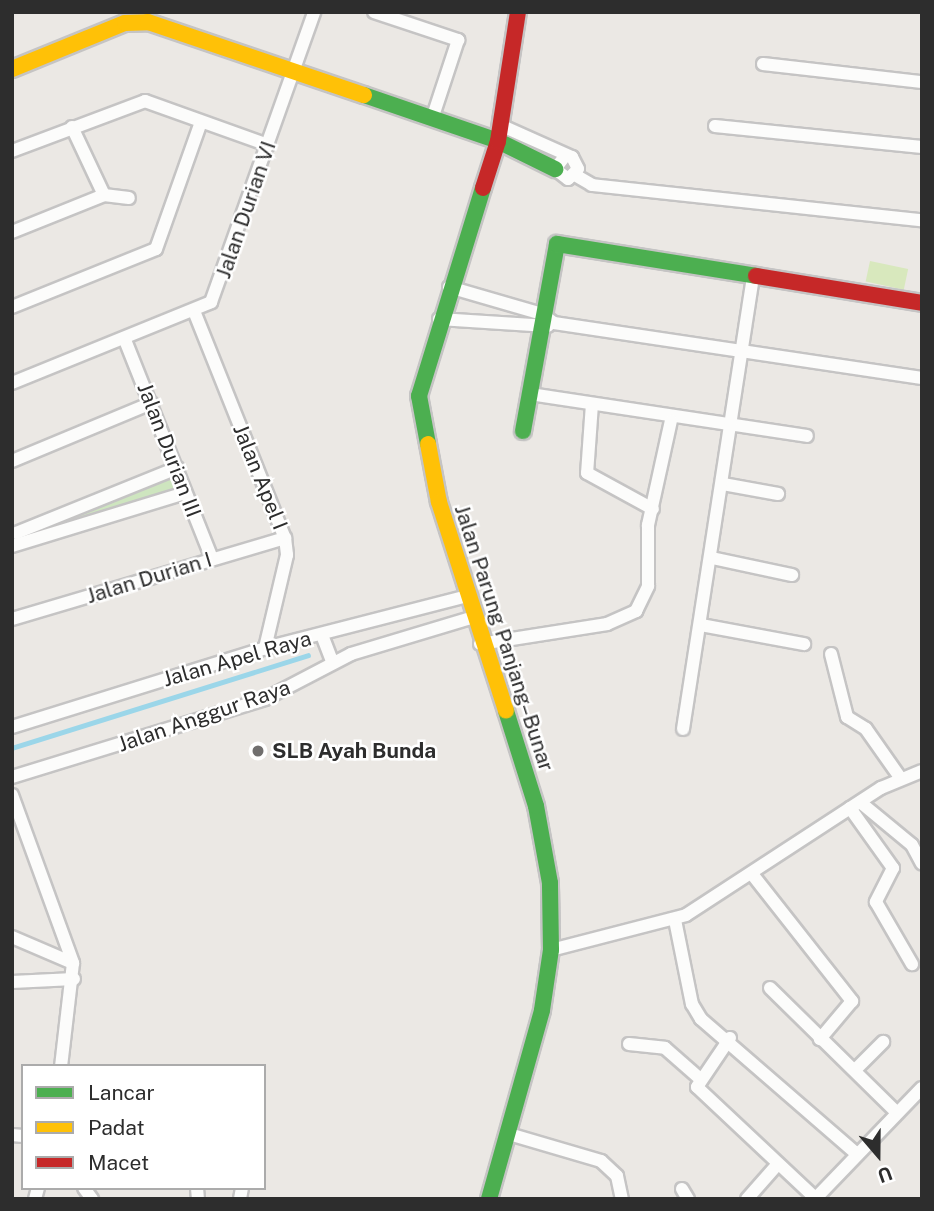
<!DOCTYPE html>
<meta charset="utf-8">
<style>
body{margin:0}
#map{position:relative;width:934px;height:1211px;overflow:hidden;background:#ebe8e4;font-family:"Public Sans",sans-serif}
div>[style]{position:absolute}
.green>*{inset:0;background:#cee5bf}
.pitch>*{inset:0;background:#d8e8bd;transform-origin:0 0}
.stream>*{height:4.5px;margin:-2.25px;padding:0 2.25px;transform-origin:2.25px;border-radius:2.25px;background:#9bd6e9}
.roads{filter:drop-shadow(2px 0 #c5c4c4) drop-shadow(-2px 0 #c5c4c4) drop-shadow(0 2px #c5c4c4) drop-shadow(0 -2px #c5c4c4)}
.street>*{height:12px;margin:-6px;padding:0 6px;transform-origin:6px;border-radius:6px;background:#fcfcfb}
.fast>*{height:16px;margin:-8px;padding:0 8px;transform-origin:8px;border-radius:8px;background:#4caf50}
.slow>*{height:16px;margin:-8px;padding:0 8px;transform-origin:8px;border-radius:8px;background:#ffc107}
.jam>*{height:16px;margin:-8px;padding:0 8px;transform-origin:8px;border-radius:8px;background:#c62828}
.dots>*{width:19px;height:19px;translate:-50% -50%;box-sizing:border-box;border:4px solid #fff;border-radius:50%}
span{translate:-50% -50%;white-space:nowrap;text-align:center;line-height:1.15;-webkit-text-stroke:5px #fff;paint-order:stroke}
.street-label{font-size:21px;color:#2d2d2d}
.poi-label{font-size:21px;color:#2d2d2d;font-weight:700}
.left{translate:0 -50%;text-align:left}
.frame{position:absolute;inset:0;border:14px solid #2d2d2d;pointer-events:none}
.legend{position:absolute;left:21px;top:1064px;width:245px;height:126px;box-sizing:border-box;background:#fff;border:2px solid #ababab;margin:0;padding:9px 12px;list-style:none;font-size:21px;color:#2d2d2d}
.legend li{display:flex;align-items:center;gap:14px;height:35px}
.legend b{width:35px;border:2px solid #ababab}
.north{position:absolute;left:843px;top:1120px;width:70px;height:70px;-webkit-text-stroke:5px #fff;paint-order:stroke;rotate:160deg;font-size:19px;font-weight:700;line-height:28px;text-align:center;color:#2d2d2d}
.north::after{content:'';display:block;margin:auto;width:24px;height:32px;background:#2d2d2d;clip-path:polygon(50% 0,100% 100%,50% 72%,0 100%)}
</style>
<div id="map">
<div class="green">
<div style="clip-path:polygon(177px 468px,185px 493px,19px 544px,16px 533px)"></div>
</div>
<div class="pitch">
<div style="left:870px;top:261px;width:39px;height:21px;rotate:12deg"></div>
</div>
<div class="stream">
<div style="left:12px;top:748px;width:310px;rotate:-17.4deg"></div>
</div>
<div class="roads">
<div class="street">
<div style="left:374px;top:12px;width:89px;rotate:18.4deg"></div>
<div style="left:458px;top:40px;width:83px;rotate:108.2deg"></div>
<div style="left:763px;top:64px;width:160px;rotate:6.5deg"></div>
<div style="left:500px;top:125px;width:79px;rotate:24deg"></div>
<div style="left:572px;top:157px;width:13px;rotate:63deg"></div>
<div style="left:578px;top:169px;width:14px;rotate:135deg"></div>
<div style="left:568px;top:179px;width:16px;rotate:-142deg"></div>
<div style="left:555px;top:169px;width:16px;rotate:-52deg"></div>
<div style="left:715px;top:126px;width:208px;rotate:5.8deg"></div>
<div style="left:72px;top:127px;width:75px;rotate:64.8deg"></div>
<div style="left:104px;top:195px;width:25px;rotate:7deg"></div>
<div style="left:12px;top:151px;width:142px;rotate:-20.6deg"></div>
<div style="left:145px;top:101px;width:131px;rotate:19.7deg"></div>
<div style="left:575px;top:175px;width:20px;rotate:30deg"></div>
<div style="left:592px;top:185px;width:332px;rotate:6.1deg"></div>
<div style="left:12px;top:232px;width:99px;rotate:-21.9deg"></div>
<div style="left:449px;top:287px;width:97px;rotate:16.2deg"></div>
<div style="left:542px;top:314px;width:15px;rotate:37deg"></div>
<div style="left:554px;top:323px;width:372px;rotate:8.5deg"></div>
<div style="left:12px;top:307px;width:155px;rotate:-21.9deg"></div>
<div style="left:156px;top:249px;width:135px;rotate:-70.5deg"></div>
<div style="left:194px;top:311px;width:245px;rotate:68.2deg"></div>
<div style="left:285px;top:538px;width:17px;rotate:83deg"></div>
<div style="left:287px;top:555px;width:96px;rotate:103.3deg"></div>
<div style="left:439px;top:319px;width:109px;rotate:3.7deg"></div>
<div style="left:125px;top:340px;width:236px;rotate:68.3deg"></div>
<div style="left:12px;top:383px;width:215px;rotate:-22.1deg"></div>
<div style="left:211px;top:302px;width:308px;rotate:-70.4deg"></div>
<div style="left:530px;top:394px;width:280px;rotate:8.6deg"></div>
<div style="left:592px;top:404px;width:69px;rotate:94.1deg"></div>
<div style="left:587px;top:473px;width:75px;rotate:28.6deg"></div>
<div style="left:12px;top:461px;width:151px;rotate:-22.6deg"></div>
<div style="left:723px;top:484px;width:56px;rotate:10.3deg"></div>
<div style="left:16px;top:533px;width:174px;rotate:-22deg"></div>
<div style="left:12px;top:546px;width:181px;rotate:-17deg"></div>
<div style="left:712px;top:558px;width:82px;rotate:12deg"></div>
<div style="left:12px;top:619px;width:285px;rotate:-16.5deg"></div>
<div style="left:701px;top:625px;width:105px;rotate:10.5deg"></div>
<div style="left:322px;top:635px;width:30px;rotate:69deg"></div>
<div style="left:480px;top:644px;width:129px;rotate:-8.9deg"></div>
<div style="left:607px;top:624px;width:32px;rotate:-24deg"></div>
<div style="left:636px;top:611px;width:28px;rotate:-64deg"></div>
<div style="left:648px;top:586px;width:61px;rotate:-90deg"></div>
<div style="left:648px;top:525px;width:107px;rotate:-77.6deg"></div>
<div style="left:831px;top:654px;width:65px;rotate:75.7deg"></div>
<div style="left:847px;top:717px;width:22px;rotate:32deg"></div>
<div style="left:866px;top:729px;width:57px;rotate:54.9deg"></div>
<div style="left:12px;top:727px;width:265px;rotate:-17.3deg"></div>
<div style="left:265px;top:648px;width:205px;rotate:-14.4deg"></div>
<div style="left:683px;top:729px;width:456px;rotate:-81.2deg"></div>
<div style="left:12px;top:777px;width:265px;rotate:-17.1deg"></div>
<div style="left:265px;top:699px;width:97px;rotate:-27.6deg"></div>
<div style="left:351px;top:654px;width:125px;rotate:-16.7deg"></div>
<div style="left:12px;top:795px;width:179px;rotate:70deg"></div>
<div style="left:73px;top:963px;width:104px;rotate:96.6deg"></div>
<div style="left:860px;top:802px;width:67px;rotate:39.6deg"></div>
<div style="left:912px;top:845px;width:21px;rotate:62deg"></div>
<div style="left:850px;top:808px;width:74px;rotate:54.4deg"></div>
<div style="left:893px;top:868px;width:38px;rotate:117deg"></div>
<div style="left:876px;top:902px;width:72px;rotate:59.9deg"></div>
<div style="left:752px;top:874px;width:162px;rotate:51.8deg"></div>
<div style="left:852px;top:1001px;width:50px;rotate:130.1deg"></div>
<div style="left:675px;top:920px;width:86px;rotate:78.6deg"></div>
<div style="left:692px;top:1004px;width:17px;rotate:59deg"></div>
<div style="left:701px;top:1019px;width:206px;rotate:40.9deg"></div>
<div style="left:12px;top:937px;width:66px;rotate:23.1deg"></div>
<div style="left:551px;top:950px;width:139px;rotate:-14.5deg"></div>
<div style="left:686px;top:915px;width:233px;rotate:-33.1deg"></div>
<div style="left:881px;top:788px;width:44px;rotate:-22.5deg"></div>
<div style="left:12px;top:982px;width:62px;rotate:-2.8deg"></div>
<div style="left:770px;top:988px;width:178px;rotate:44.5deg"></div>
<div style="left:730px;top:1038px;width:59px;rotate:124deg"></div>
<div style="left:697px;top:1087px;width:162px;rotate:43.2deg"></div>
<div style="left:629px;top:1044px;width:36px;rotate:6deg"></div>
<div style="left:665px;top:1048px;width:44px;rotate:41.3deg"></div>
<div style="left:855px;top:1070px;width:40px;rotate:-45deg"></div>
<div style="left:509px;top:1134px;width:96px;rotate:16.4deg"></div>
<div style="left:601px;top:1161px;width:22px;rotate:43deg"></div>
<div style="left:617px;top:1176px;width:24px;rotate:78deg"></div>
<div style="left:12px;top:1135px;width:11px;rotate:5deg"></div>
<div style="left:84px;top:1188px;width:14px;rotate:54deg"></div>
<div style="left:197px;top:1188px;width:11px;rotate:85deg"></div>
<div style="left:682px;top:1189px;width:12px;rotate:59deg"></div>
<div style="left:35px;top:1199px;width:11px;rotate:-75deg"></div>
<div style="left:240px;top:1199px;width:11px;rotate:-80deg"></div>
<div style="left:747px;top:1199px;width:45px;rotate:-48.6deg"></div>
<div style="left:815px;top:1199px;width:154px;rotate:-46.1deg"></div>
</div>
<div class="fast">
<div style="left:364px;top:95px;width:142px;rotate:18.9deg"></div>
<div style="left:498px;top:141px;width:64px;rotate:26.2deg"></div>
<div style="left:523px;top:431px;width:190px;rotate:-79.7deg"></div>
<div style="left:557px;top:244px;width:202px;rotate:9.1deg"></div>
<div style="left:428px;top:444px;width:49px;rotate:-100.6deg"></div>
<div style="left:419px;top:396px;width:218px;rotate:-72.9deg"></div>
<div style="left:489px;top:1199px;width:196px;rotate:-74.3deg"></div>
<div style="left:542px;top:1010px;width:61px;rotate:-81.5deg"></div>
<div style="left:551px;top:950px;width:67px;rotate:-90.9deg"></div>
<div style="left:550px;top:883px;width:78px;rotate:-100.3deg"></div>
<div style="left:536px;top:806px;width:100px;rotate:-107.5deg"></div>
</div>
<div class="slow">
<div style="left:12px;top:69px;width:122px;rotate:-22.2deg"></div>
<div style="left:125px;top:23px;width:23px;rotate:-2deg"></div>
<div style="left:148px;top:22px;width:228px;rotate:18.7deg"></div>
<div style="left:428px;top:444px;width:59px;rotate:79.3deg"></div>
<div style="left:439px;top:502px;width:219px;rotate:72.2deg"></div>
</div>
<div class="jam">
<div style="left:483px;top:188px;width:49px;rotate:-72.3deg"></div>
<div style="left:498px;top:141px;width:131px;rotate:-81.2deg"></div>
<div style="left:756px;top:276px;width:168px;rotate:9.2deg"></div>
</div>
</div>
<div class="dots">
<div style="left:258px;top:751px;background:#706e6d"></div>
</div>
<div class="street-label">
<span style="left:246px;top:210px;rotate:-71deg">Jalan Durian VI</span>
<span style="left:169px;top:450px;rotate:69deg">Jalan Durian III</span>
<span style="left:260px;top:477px;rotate:68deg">Jalan Apel I</span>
<span style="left:149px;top:578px;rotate:-17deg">Jalan Durian I</span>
<span style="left:504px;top:638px;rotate:72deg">Jalan Parung Panjang–Bunar</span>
<span style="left:237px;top:659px;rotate:-16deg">Jalan Apel Raya</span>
<span style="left:204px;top:716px;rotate:-19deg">Jalan Anggur Raya</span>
</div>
<div class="poi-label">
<span class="left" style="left:272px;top:751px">SLB Ayah Bunda</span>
</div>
<div class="frame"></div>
<ul class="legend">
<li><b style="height:9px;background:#4caf50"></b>Lancar</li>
<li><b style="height:9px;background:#ffc107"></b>Padat</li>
<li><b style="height:9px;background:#c62828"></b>Macet</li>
</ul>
<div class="north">U</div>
</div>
